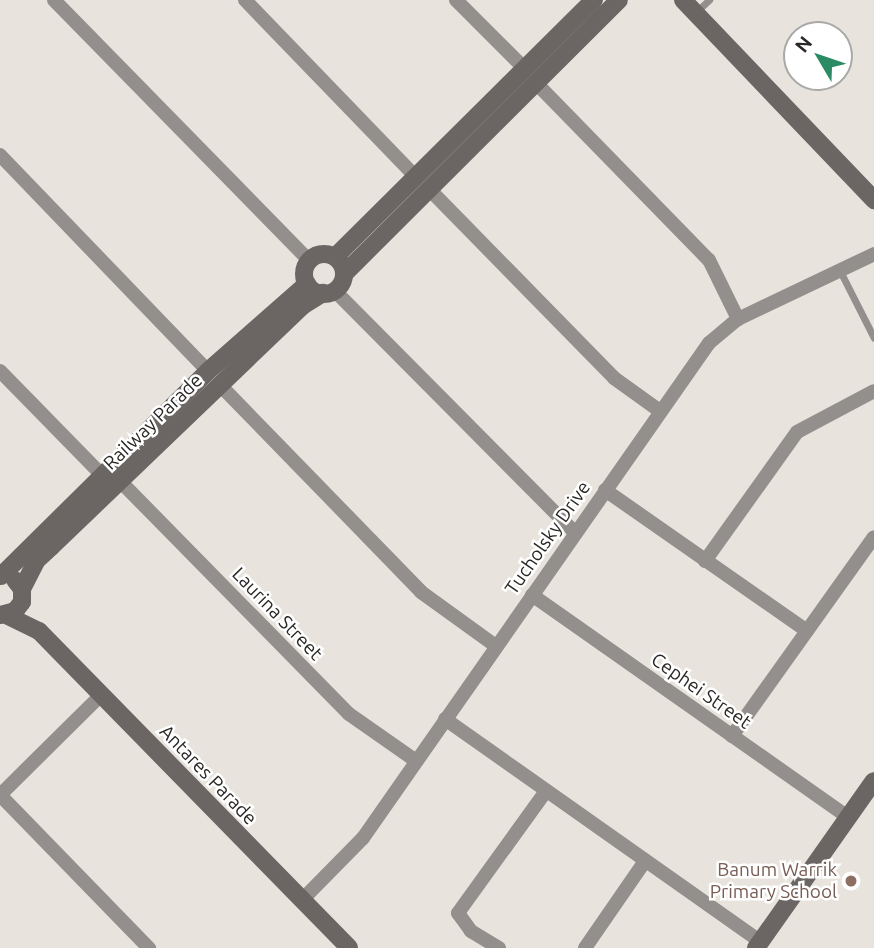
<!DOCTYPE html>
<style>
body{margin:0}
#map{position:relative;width:874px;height:948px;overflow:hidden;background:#e8e4dd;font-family:Ubuntu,sans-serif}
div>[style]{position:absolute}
.lane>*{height:7px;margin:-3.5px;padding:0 3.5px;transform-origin:3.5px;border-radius:3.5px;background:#928f8d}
.street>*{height:14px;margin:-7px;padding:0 7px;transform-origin:7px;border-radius:7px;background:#928f8d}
.secondary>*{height:18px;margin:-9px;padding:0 9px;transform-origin:9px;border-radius:9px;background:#6b6664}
.secondary>.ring{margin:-9px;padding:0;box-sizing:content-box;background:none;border:18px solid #6b6664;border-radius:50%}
.dots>*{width:19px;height:19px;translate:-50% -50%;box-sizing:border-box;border:4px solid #fff;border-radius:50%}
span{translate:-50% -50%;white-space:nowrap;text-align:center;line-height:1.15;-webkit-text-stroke:5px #fff;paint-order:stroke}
.street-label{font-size:19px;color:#2a2826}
.education-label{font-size:19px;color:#785e54}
.right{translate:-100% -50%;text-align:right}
.north{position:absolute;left:783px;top:21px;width:70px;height:70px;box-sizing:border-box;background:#fff;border:2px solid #aaa9a8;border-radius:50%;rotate:309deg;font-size:19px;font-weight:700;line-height:28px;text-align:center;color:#2a2826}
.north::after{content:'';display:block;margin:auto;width:24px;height:32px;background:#2b8b64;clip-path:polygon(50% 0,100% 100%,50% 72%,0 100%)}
</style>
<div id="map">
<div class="lane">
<div style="left:696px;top:12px;width:18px;rotate:-43deg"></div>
<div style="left:840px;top:271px;width:75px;rotate:63.1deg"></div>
</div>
<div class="street">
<div style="left:54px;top:0;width:364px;rotate:45.6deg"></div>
<div style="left:245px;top:0;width:245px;rotate:46deg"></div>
<div style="left:456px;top:0;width:99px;rotate:45deg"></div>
<div style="left:537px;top:84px;width:246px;rotate:45.7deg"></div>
<div style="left:709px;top:260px;width:66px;rotate:63.8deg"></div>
<div style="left:0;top:155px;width:300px;rotate:46.1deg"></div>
<div style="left:431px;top:191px;width:262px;rotate:45.6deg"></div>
<div style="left:614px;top:378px;width:57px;rotate:35.7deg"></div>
<div style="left:335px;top:291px;width:341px;rotate:45.2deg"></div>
<div style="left:0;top:371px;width:146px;rotate:45.6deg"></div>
<div style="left:221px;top:386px;width:287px;rotate:45.8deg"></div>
<div style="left:421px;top:592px;width:92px;rotate:35.8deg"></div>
<div style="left:121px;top:482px;width:325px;rotate:45.5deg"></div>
<div style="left:349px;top:714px;width:82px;rotate:35deg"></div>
<div style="left:605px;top:490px;width:246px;rotate:34.9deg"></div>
<div style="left:705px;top:561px;width:158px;rotate:-54.5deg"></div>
<div style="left:797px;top:432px;width:87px;rotate:-28deg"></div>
<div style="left:532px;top:595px;width:386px;rotate:35.1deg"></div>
<div style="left:445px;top:719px;width:385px;rotate:35.2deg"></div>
<div style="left:732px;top:736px;width:244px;rotate:-54.5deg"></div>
<div style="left:0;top:795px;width:214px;rotate:45.8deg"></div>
<div style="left:0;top:795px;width:142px;rotate:-44.7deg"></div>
<div style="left:301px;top:901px;width:88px;rotate:-45.5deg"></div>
<div style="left:363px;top:838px;width:604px;rotate:-55.05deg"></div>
<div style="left:709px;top:343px;width:38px;rotate:-40deg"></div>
<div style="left:738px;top:319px;width:151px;rotate:-25.5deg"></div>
<div style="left:499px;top:948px;width:33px;rotate:-149deg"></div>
<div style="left:471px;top:931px;width:22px;rotate:-126deg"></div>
<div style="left:458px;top:913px;width:150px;rotate:-54.2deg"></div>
<div style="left:585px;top:948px;width:106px;rotate:-55.4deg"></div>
</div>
<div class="secondary">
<div style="left:683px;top:0;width:277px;rotate:46.3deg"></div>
<div class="ring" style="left:304px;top:254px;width:22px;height:22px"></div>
<div style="left:335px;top:257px;width:365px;rotate:-44.8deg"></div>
<div style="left:344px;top:274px;width:388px;rotate:-44.9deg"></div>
<div style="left:1px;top:576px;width:291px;rotate:-44.7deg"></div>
<div style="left:208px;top:371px;width:132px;rotate:-41.3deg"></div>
<div style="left:22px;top:589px;width:31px;rotate:-63deg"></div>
<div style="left:36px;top:561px;width:21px;rotate:-43deg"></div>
<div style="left:51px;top:547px;width:348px;rotate:-43.8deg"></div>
<div style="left:302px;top:306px;width:25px;rotate:-32deg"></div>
<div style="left:0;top:615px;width:16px;rotate:-15deg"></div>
<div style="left:15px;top:611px;width:11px;rotate:-52deg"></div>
<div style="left:22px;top:602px;width:13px;rotate:-90deg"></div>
<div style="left:22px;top:589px;width:11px;rotate:-128deg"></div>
<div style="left:6px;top:615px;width:37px;rotate:26deg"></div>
<div style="left:39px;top:631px;width:443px;rotate:45.6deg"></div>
<div style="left:756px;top:948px;width:204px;rotate:-54.8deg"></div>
</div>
<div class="dots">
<div style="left:851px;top:881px;background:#8d6e63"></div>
</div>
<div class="street-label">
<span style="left:153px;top:422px;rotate:-44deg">Railway Parade</span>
<span style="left:548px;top:538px;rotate:-55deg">Tucholsky Drive</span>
<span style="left:277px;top:614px;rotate:46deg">Laurina Street</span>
<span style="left:701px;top:691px;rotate:35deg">Cephei Street</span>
<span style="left:208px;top:775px;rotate:46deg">Antares Parade</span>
</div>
<div class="education-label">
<span class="right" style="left:837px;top:881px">Banum Warrik<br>Primary School</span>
</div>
<div class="north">N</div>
</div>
